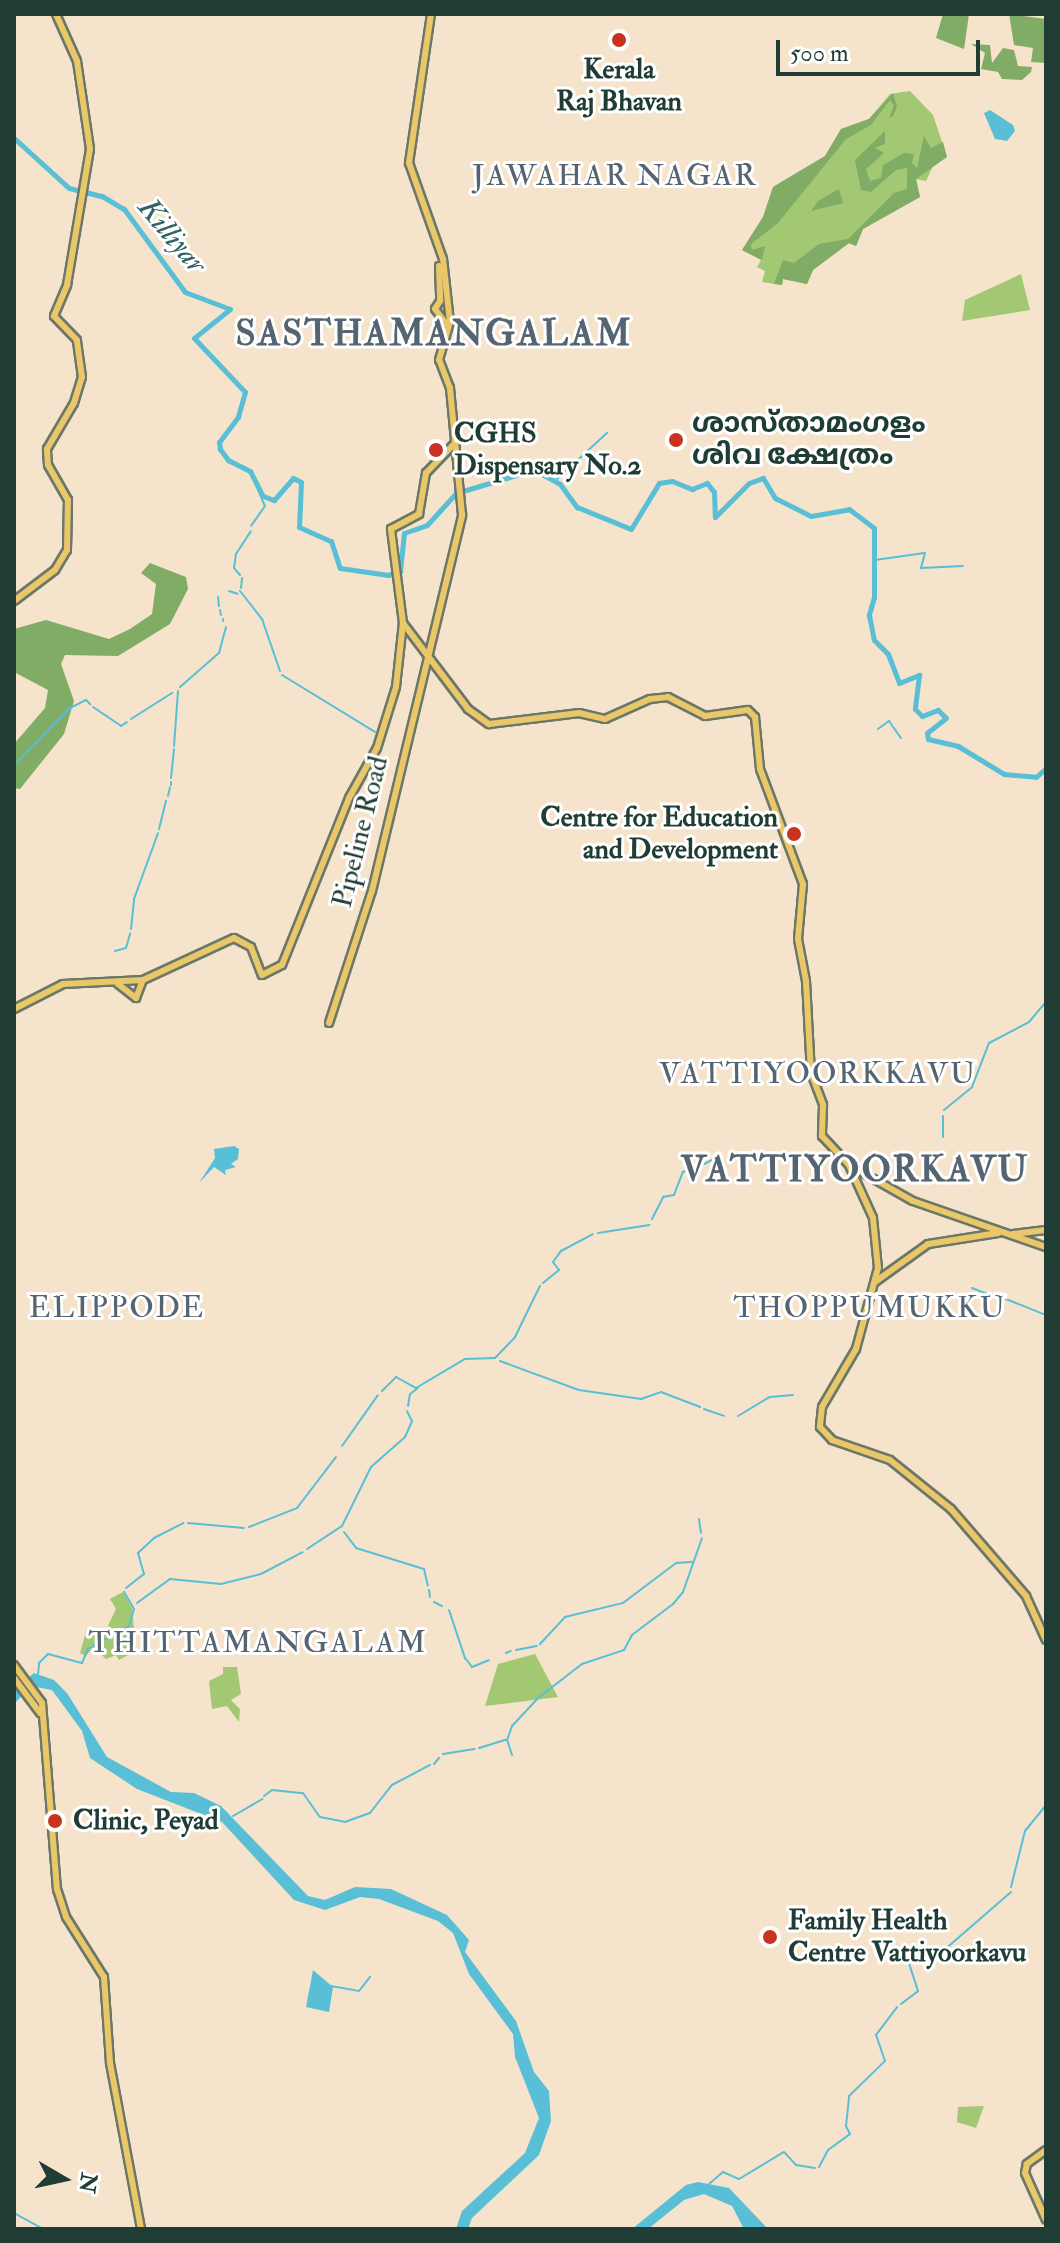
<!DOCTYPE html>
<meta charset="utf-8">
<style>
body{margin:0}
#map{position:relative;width:1060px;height:2243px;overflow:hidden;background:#f5e3cc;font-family:"IM FELL Double Pica","Noto Sans Malayalam",serif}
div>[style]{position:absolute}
.green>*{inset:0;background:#a2c873}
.forest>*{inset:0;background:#81ac65}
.water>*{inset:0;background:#58bfd6}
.stream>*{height:2px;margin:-1px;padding:0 1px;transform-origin:1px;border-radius:1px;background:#58bfd6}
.river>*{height:5px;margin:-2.5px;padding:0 2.5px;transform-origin:2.5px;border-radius:2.5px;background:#58bfd6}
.roads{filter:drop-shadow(2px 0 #6a7769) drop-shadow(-2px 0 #6a7769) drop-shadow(0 2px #6a7769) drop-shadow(0 -2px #6a7769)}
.major>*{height:6px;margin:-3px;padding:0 3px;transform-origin:3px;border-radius:3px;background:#eac769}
.dots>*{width:22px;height:22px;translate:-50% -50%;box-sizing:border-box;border:4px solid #fff;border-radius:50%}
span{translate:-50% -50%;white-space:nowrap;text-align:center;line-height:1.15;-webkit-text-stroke:6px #fff;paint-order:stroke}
.poi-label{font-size:28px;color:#1f3d34;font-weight:700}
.left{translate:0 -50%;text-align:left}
.right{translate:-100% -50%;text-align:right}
.street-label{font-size:28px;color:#1f3d34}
.neighbourhood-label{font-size:30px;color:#556471;letter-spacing:2px}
.water-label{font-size:30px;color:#306465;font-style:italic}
.district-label{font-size:36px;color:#556471;font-weight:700;letter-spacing:2px}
.frame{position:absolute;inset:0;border:16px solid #1f3d34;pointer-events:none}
.north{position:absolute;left:24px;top:2139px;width:80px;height:80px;-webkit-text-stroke:6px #fff;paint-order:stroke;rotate:99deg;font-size:22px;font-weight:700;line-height:32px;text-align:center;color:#1f3d34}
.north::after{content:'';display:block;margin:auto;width:28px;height:36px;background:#1f3d34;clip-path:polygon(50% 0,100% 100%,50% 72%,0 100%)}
.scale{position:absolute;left:776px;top:40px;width:204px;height:36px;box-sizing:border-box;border:4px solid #1f3d34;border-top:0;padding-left:10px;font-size:24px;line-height:28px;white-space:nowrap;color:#1f3d34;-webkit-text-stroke:6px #fff;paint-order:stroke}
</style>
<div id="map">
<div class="green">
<div style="clip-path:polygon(910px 91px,933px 115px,947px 157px,935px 162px,926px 181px,916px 179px,920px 197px,863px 229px,856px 246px,849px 243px,813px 270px,807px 284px,783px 279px,782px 285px,762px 282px,765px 271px,757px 267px,761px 260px,742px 250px,763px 217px,773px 187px,825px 156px,841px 129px,869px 119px,890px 94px)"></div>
<div style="clip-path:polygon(1021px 274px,1030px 310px,962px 321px,965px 300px)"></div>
<div style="clip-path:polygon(123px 1592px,132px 1608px,136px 1651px,119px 1660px,116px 1655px,106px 1659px,93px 1647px,86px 1656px,80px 1653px,87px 1628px,103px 1636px,116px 1609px,110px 1599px)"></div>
<div style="clip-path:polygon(535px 1654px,558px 1697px,485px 1706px,498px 1664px)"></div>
<div style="clip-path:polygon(223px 1667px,237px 1667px,241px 1694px,231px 1700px,240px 1709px,239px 1722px,227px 1706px,212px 1709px,209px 1681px,223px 1674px)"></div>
<div style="clip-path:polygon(984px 2106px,976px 2128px,957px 2122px,958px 2107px)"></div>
</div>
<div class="forest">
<div style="clip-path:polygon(943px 14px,969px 14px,964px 49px,936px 38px)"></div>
<div style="clip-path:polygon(1009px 14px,1046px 19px,1046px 63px,1031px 62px,1033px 48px,1014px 45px)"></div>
<div style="clip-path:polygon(971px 44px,990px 45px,992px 63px,1003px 48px,1014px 50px,1018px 66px,1032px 67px,1031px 72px,1022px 80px,1002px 79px,998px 72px,981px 69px,985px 53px)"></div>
<div style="clip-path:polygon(893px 93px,897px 107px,893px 116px,889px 118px,894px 105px,890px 100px,871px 125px,846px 139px,778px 223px,751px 244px,752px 250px,765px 246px,762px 260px,742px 250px,763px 217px,773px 187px,825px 156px,841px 129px,869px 119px)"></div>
<div style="clip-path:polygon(885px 131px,885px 144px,875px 148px,884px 153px,866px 169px,870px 181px,881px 178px,883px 165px,904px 153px,914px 154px,912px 163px,917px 168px,924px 136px,931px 148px,943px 142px,947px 157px,916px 179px,920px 197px,863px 229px,856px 246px,849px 243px,813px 270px,807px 284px,783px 279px,782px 285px,774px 284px,783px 260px,794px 263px,819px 244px,848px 239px,894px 193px,907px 189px,907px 168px,896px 170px,871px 192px,861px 190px,855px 160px)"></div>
<div style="clip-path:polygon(839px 189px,843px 203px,811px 211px,818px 201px)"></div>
<div style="clip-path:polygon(150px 563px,186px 577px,188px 589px,170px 624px,118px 656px,65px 655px,61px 664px,74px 701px,64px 734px,20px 789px,14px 788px,14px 744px,45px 708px,48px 690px,14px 672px,14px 629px,46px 620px,109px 639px,130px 629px,152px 614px,156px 584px,141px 573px)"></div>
</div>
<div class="water">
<div style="clip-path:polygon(990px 110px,1013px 125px,1015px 131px,1007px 141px,995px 139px,984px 113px)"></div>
<div style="clip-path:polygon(234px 1146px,239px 1149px,238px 1159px,231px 1164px,236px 1167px,225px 1170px,226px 1175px,214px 1167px,199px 1183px,215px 1158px,214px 1149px)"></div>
<div style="clip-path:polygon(34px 1673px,54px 1680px,67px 1693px,107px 1757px,171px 1792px,194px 1793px,221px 1806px,308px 1896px,325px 1900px,355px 1887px,391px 1889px,447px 1915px,469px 1940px,465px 1952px,516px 2021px,534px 2072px,549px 2091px,551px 2121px,539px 2155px,472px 2218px,468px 2229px,456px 2229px,462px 2211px,525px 2153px,539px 2118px,515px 2057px,513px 2034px,469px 1974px,453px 1933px,438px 1921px,379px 1899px,360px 1897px,325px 1910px,294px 1900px,222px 1822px,137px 1789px,90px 1758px,82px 1731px,52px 1690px,31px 1686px,14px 1704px,14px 1689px)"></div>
<div style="clip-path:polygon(313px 1970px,333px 1987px,329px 2012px,306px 2007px)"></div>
<div style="clip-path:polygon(698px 2182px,729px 2188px,768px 2229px,744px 2229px,732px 2206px,704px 2194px,684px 2200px,648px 2229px,632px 2229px,686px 2185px)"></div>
</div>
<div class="stream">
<div style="left:250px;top:471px;width:38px;rotate:67deg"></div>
<div style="left:265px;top:506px;width:24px;rotate:125deg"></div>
<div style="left:555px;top:481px;width:71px;rotate:-42.7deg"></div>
<div style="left:875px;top:560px;width:50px;rotate:-8deg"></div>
<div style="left:925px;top:553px;width:16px;rotate:105deg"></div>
<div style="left:921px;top:568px;width:42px;rotate:-2.7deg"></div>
<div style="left:240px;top:575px;width:9px;rotate:-131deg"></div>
<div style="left:234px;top:568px;width:14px;rotate:-82deg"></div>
<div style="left:236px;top:554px;width:27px;rotate:-57deg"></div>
<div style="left:241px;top:588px;width:10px;rotate:-84deg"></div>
<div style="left:229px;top:591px;width:9px;rotate:18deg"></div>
<div style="left:240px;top:591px;width:36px;rotate:52deg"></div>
<div style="left:262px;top:619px;width:55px;rotate:70.9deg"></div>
<div style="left:218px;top:597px;width:9px;rotate:84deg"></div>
<div style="left:220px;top:610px;width:5px;rotate:79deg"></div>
<div style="left:223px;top:619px;width:2px;rotate:90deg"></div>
<div style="left:282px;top:675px;width:109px;rotate:31.5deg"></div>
<div style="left:180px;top:687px;width:52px;rotate:-41.1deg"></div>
<div style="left:219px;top:653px;width:27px;rotate:-75deg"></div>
<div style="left:93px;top:707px;width:34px;rotate:34deg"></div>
<div style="left:121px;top:726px;width:7px;rotate:-34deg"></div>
<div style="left:131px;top:719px;width:49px;rotate:-32.4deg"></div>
<div style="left:878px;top:729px;width:14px;rotate:-36deg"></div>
<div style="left:889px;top:721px;width:21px;rotate:55deg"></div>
<div style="left:174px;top:746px;width:55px;rotate:-85.8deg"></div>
<div style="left:14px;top:765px;width:80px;rotate:-45.5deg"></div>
<div style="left:70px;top:708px;width:18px;rotate:-27deg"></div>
<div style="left:86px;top:700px;width:6px;rotate:45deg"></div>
<div style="left:171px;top:778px;width:29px;rotate:-84deg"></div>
<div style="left:171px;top:785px;width:3px;rotate:-90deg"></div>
<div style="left:168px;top:796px;width:9px;rotate:-77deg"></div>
<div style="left:159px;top:829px;width:29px;rotate:-76deg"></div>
<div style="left:131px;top:929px;width:30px;rotate:-84deg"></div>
<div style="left:134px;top:899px;width:70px;rotate:-70deg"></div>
<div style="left:115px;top:951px;width:11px;rotate:-15deg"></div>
<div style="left:126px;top:948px;width:15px;rotate:-74deg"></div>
<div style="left:944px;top:1110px;width:36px;rotate:-39deg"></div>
<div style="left:972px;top:1087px;width:47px;rotate:-68.9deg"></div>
<div style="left:989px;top:1043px;width:45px;rotate:-27.7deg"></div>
<div style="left:1029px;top:1022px;width:26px;rotate:-50deg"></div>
<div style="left:943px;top:1137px;width:21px;rotate:-90deg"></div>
<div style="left:704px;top:1164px;width:11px;rotate:-27deg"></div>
<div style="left:652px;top:1219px;width:25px;rotate:-63deg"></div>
<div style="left:663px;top:1197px;width:11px;rotate:-10deg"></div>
<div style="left:674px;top:1195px;width:25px;rotate:-69deg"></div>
<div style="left:683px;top:1172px;width:19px;rotate:-25deg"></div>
<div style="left:598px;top:1233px;width:52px;rotate:-8.9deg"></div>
<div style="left:543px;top:1283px;width:21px;rotate:-39deg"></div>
<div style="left:559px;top:1270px;width:10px;rotate:-127deg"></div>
<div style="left:553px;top:1262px;width:14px;rotate:-54deg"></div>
<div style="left:561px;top:1251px;width:36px;rotate:-28deg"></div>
<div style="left:972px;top:1288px;width:22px;rotate:21deg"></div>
<div style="left:1001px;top:1297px;width:48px;rotate:21.8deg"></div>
<div style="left:500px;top:1361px;width:84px;rotate:20.2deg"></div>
<div style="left:579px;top:1390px;width:63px;rotate:8.3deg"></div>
<div style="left:641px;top:1399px;width:21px;rotate:-19deg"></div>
<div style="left:661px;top:1392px;width:42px;rotate:21deg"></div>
<div style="left:382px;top:1391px;width:20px;rotate:-45deg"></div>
<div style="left:396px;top:1377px;width:23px;rotate:29deg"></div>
<div style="left:416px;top:1388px;width:57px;rotate:-30.6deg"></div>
<div style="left:465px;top:1359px;width:30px;rotate:-2deg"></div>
<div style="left:495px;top:1358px;width:29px;rotate:-46deg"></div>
<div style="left:515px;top:1337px;width:57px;rotate:-63.9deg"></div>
<div style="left:408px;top:1406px;width:12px;rotate:-81deg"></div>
<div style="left:410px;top:1394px;width:10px;rotate:-37deg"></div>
<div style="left:704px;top:1409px;width:21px;rotate:19deg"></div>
<div style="left:738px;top:1416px;width:37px;rotate:-31deg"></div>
<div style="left:770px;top:1397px;width:23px;rotate:-5deg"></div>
<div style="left:342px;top:1446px;width:62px;rotate:-54.8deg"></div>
<div style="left:699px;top:1519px;width:14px;rotate:82deg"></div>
<div style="left:188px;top:1523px;width:56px;rotate:5.1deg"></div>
<div style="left:249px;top:1527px;width:52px;rotate:-21.6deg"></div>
<div style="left:297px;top:1508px;width:64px;rotate:-52.6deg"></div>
<div style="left:344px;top:1532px;width:20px;rotate:53deg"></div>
<div style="left:356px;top:1548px;width:71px;rotate:17.2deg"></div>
<div style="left:424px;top:1569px;width:17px;rotate:77deg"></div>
<div style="left:307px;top:1549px;width:42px;rotate:-33.3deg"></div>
<div style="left:342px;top:1526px;width:66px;rotate:-63.8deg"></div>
<div style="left:371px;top:1467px;width:45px;rotate:-41.4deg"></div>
<div style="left:405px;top:1437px;width:17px;rotate:-66deg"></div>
<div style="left:412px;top:1421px;width:11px;rotate:-117deg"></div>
<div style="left:126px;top:1588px;width:23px;rotate:-38deg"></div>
<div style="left:144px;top:1574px;width:22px;rotate:-106deg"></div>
<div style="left:138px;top:1553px;width:22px;rotate:-43deg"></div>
<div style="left:154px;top:1538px;width:33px;rotate:-27deg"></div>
<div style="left:429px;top:1590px;width:7px;rotate:82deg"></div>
<div style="left:434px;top:1602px;width:9px;rotate:27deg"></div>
<div style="left:137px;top:1603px;width:41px;rotate:-36deg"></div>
<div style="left:170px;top:1579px;width:51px;rotate:5.6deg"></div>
<div style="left:221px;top:1584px;width:41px;rotate:-14deg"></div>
<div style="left:261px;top:1574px;width:47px;rotate:-27.6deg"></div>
<div style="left:449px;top:1610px;width:51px;rotate:71.6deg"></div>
<div style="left:465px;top:1658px;width:11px;rotate:52deg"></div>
<div style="left:472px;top:1667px;width:18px;rotate:-22deg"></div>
<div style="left:540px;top:1644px;width:37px;rotate:-47deg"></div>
<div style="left:565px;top:1617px;width:60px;rotate:-13.6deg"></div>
<div style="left:623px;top:1603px;width:66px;rotate:-37deg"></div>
<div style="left:676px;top:1563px;width:16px;rotate:-4deg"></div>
<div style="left:516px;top:1650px;width:21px;rotate:-11deg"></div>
<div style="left:506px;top:1653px;width:5px;rotate:-22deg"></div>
<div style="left:38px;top:1675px;width:12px;rotate:-85deg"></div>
<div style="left:39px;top:1663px;width:13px;rotate:-45deg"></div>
<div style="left:48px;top:1654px;width:35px;rotate:15deg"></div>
<div style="left:82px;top:1663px;width:15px;rotate:-67deg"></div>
<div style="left:88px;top:1649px;width:47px;rotate:-29.3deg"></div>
<div style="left:129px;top:1626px;width:18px;rotate:-74deg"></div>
<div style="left:134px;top:1609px;width:20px;rotate:-120deg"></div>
<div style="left:479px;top:1748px;width:28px;rotate:-17deg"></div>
<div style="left:443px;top:1754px;width:32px;rotate:-9deg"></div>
<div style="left:512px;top:1755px;width:16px;rotate:-108deg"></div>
<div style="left:507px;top:1740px;width:15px;rotate:-70deg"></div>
<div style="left:512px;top:1726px;width:38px;rotate:-47deg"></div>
<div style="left:538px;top:1698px;width:56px;rotate:-37.7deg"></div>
<div style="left:582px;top:1664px;width:44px;rotate:-18.4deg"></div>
<div style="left:624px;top:1650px;width:17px;rotate:-62deg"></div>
<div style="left:632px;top:1635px;width:51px;rotate:-37.1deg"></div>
<div style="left:673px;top:1604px;width:16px;rotate:-50deg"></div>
<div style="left:683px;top:1592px;width:57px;rotate:-70.6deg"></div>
<div style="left:434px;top:1764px;width:8px;rotate:-50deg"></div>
<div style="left:264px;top:1796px;width:10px;rotate:-37deg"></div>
<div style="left:272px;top:1790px;width:31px;rotate:6deg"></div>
<div style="left:303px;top:1793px;width:29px;rotate:55deg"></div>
<div style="left:320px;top:1817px;width:25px;rotate:11deg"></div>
<div style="left:345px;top:1822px;width:27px;rotate:-20deg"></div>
<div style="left:370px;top:1813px;width:36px;rotate:-52deg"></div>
<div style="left:392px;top:1785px;width:43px;rotate:-27.8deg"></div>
<div style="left:233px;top:1816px;width:34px;rotate:-30deg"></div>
<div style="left:1011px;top:1887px;width:58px;rotate:-76deg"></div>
<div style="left:1025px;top:1831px;width:33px;rotate:-51deg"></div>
<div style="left:331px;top:1986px;width:28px;rotate:10deg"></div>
<div style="left:359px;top:1991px;width:18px;rotate:-52deg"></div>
<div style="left:901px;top:2004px;width:21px;rotate:-37deg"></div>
<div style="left:918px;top:1991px;width:32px;rotate:-108deg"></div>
<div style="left:908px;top:1961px;width:36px;rotate:-16deg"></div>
<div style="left:943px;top:1951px;width:90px;rotate:-40.9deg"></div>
<div style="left:819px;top:2167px;width:19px;rotate:-62deg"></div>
<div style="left:828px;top:2150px;width:27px;rotate:-36deg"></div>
<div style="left:850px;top:2134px;width:9px;rotate:-117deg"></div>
<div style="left:846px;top:2126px;width:30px;rotate:-84deg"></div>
<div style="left:849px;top:2096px;width:50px;rotate:-44.2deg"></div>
<div style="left:885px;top:2061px;width:28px;rotate:-109deg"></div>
<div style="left:876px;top:2035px;width:35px;rotate:-53deg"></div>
<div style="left:709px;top:2184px;width:18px;rotate:-41deg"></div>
<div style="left:723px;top:2172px;width:17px;rotate:24deg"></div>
<div style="left:739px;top:2179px;width:52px;rotate:-31deg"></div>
<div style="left:784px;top:2152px;width:18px;rotate:47deg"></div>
<div style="left:796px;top:2165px;width:19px;rotate:9deg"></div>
<div style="left:14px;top:2213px;width:33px;rotate:29deg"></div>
</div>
<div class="river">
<div style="left:14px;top:138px;width:74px;rotate:42.3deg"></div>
<div style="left:69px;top:188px;width:34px;rotate:14deg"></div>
<div style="left:102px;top:196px;width:26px;rotate:31deg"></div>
<div style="left:124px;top:209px;width:103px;rotate:53.7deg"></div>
<div style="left:185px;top:292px;width:48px;rotate:20.7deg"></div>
<div style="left:230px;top:309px;width:46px;rotate:141.1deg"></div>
<div style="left:194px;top:338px;width:74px;rotate:46.6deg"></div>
<div style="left:245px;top:392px;width:26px;rotate:106deg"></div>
<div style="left:238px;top:417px;width:31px;rotate:127deg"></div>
<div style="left:219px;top:442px;width:7px;rotate:82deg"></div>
<div style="left:220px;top:449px;width:14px;rotate:54deg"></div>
<div style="left:228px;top:460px;width:25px;rotate:27deg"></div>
<div style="left:250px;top:471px;width:28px;rotate:63deg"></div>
<div style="left:263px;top:496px;width:12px;rotate:20deg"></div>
<div style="left:274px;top:500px;width:29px;rotate:-49deg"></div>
<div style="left:293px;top:478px;width:9px;rotate:27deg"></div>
<div style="left:301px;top:482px;width:45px;rotate:92.5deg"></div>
<div style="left:299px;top:527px;width:35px;rotate:24deg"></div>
<div style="left:331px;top:541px;width:28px;rotate:72deg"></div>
<div style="left:340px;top:568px;width:49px;rotate:8.3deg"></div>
<div style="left:388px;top:575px;width:13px;rotate:-18deg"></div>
<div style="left:400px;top:571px;width:38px;rotate:-84deg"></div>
<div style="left:404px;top:533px;width:24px;rotate:-19deg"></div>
<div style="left:427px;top:525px;width:43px;rotate:-47.8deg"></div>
<div style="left:456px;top:493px;width:67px;rotate:-16.5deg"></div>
<div style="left:520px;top:474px;width:20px;rotate:-3deg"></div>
<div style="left:540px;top:473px;width:23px;rotate:29deg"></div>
<div style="left:560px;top:484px;width:29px;rotate:54deg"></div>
<div style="left:577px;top:507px;width:58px;rotate:22.2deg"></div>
<div style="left:631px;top:529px;width:54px;rotate:-58.7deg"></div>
<div style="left:659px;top:483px;width:13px;rotate:-9deg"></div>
<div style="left:672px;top:481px;width:22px;rotate:22deg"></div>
<div style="left:692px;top:489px;width:16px;rotate:-22deg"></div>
<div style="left:707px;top:483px;width:11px;rotate:52deg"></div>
<div style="left:714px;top:492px;width:25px;rotate:88deg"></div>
<div style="left:715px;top:517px;width:48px;rotate:-45deg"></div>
<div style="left:749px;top:483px;width:15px;rotate:-20deg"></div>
<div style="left:763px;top:478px;width:23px;rotate:59deg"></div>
<div style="left:775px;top:498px;width:40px;rotate:26.6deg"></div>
<div style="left:811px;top:516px;width:39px;rotate:-10deg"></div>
<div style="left:849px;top:509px;width:31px;rotate:37deg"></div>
<div style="left:874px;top:528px;width:69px;rotate:90deg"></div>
<div style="left:874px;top:597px;width:19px;rotate:106deg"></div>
<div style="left:869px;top:615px;width:25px;rotate:79deg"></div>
<div style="left:874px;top:640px;width:20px;rotate:45deg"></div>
<div style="left:888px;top:654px;width:31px;rotate:69deg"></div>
<div style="left:899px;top:683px;width:22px;rotate:-22deg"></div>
<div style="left:919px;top:675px;width:34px;rotate:97deg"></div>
<div style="left:915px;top:709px;width:10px;rotate:45deg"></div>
<div style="left:922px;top:716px;width:17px;rotate:-21deg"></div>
<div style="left:938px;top:710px;width:11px;rotate:45deg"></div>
<div style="left:946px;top:718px;width:24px;rotate:142deg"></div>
<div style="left:927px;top:733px;width:6px;rotate:81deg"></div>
<div style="left:928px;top:739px;width:31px;rotate:13deg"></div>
<div style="left:958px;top:746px;width:54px;rotate:31.3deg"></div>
<div style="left:1004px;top:774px;width:32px;rotate:5deg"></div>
<div style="left:1036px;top:777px;width:13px;rotate:-42deg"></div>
</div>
<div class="roads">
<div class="major">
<div style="left:439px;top:266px;width:35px;rotate:88deg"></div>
<div style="left:440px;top:301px;width:9px;rotate:122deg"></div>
<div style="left:435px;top:309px;width:20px;rotate:53deg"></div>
<div style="left:14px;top:601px;width:51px;rotate:-37.1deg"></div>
<div style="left:55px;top:570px;width:23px;rotate:-59deg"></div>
<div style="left:67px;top:550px;width:50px;rotate:-88.9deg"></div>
<div style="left:68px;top:500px;width:40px;rotate:-119.7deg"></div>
<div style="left:48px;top:465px;width:16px;rotate:-94deg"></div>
<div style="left:47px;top:449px;width:53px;rotate:-59.6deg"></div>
<div style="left:74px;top:403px;width:27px;rotate:-73deg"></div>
<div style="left:82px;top:377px;width:37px;rotate:-98deg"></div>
<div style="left:77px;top:340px;width:33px;rotate:-134deg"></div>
<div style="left:54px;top:316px;width:34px;rotate:-67deg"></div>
<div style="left:67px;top:285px;width:138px;rotate:-80.4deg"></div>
<div style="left:90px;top:149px;width:89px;rotate:-98.4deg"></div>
<div style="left:77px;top:61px;width:51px;rotate:-114.1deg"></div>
<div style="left:403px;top:623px;width:108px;rotate:52.9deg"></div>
<div style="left:468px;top:709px;width:26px;rotate:36deg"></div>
<div style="left:489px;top:724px;width:91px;rotate:-7deg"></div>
<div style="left:579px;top:713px;width:27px;rotate:13deg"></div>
<div style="left:605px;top:719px;width:49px;rotate:-24deg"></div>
<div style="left:650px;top:699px;width:18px;rotate:-6deg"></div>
<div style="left:668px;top:697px;width:42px;rotate:27.2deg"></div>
<div style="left:705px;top:716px;width:43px;rotate:-7.9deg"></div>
<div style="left:748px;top:710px;width:10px;rotate:45deg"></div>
<div style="left:755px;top:717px;width:52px;rotate:84.5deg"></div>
<div style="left:760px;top:769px;width:123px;rotate:69.5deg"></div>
<div style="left:803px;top:884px;width:55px;rotate:95.2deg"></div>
<div style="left:798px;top:939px;width:43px;rotate:79.2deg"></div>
<div style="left:806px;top:981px;width:92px;rotate:86.9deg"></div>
<div style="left:811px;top:1073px;width:34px;rotate:69deg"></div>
<div style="left:823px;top:1105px;width:31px;rotate:92deg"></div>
<div style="left:822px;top:1136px;width:40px;rotate:47deg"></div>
<div style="left:849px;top:1165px;width:73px;rotate:29.4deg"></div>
<div style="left:913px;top:1201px;width:141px;rotate:19.1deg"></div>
<div style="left:118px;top:984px;width:23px;rotate:38deg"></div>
<div style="left:136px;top:998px;width:19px;rotate:-69deg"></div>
<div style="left:14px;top:1009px;width:55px;rotate:-27deg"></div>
<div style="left:63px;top:984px;width:80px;rotate:-2.9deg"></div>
<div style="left:143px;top:980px;width:100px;rotate:-24.8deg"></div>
<div style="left:234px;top:938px;width:19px;rotate:28deg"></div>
<div style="left:251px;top:947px;width:30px;rotate:69deg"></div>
<div style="left:262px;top:975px;width:22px;rotate:-27deg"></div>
<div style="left:282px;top:965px;width:180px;rotate:-68.1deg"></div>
<div style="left:349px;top:798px;width:57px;rotate:-60.8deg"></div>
<div style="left:377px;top:748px;width:64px;rotate:-72.7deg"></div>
<div style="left:396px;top:687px;width:64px;rotate:-83.8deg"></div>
<div style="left:403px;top:623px;width:95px;rotate:-97.3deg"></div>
<div style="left:391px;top:529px;width:32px;rotate:-28deg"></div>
<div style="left:419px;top:514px;width:42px;rotate:-80.3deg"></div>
<div style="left:426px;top:473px;width:40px;rotate:-46deg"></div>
<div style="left:329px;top:1023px;width:139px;rotate:-72deg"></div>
<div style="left:372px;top:891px;width:387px;rotate:-76.5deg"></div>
<div style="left:462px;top:515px;width:128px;rotate:-95.4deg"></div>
<div style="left:450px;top:388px;width:30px;rotate:-111deg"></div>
<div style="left:439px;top:360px;width:40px;rotate:-74deg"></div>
<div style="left:450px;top:322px;width:63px;rotate:-96.3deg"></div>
<div style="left:443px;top:259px;width:102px;rotate:-109.5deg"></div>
<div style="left:409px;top:163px;width:151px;rotate:-81.6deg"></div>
<div style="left:849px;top:1165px;width:58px;rotate:65.6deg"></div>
<div style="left:873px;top:1218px;width:50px;rotate:84.3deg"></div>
<div style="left:878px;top:1268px;width:84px;rotate:105.2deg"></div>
<div style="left:856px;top:1349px;width:67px;rotate:120.4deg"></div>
<div style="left:822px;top:1407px;width:20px;rotate:96deg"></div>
<div style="left:820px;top:1427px;width:18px;rotate:47deg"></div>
<div style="left:832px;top:1440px;width:61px;rotate:19deg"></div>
<div style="left:890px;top:1460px;width:78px;rotate:38.8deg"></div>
<div style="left:951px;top:1509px;width:115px;rotate:49.2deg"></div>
<div style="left:1026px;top:1596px;width:48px;rotate:65.6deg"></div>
<div style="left:1013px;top:1234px;width:33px;rotate:-7deg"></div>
<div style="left:875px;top:1282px;width:65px;rotate:-35.6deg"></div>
<div style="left:928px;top:1244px;width:71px;rotate:-8.9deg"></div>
<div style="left:14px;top:1665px;width:47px;rotate:53.6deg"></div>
<div style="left:42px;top:1703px;width:187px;rotate:85.4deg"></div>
<div style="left:57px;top:1889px;width:29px;rotate:72deg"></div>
<div style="left:66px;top:1917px;width:71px;rotate:57.7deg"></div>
<div style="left:104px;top:1977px;width:86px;rotate:86deg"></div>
<div style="left:110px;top:2063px;width:169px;rotate:79.4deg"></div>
<div style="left:14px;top:1678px;width:44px;rotate:53.4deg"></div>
<div style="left:1046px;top:2150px;width:24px;rotate:144deg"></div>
<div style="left:1027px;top:2164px;width:9px;rotate:103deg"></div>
<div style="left:1025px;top:2173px;width:51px;rotate:65.9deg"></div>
</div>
</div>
<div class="dots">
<div style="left:619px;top:40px;background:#c8321e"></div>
<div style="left:676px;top:440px;background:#c8321e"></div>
<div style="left:436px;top:450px;background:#c8321e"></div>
<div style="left:794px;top:834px;background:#c8321e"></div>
<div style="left:55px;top:1821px;background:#c8321e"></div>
<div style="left:770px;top:1937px;background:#c8321e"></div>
</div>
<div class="poi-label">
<span style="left:619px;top:86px">Kerala<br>Raj Bhavan</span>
<span class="left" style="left:692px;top:440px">ശാസ്താമംഗളം<br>ശിവ ക്ഷേത്രം</span>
<span class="left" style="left:454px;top:450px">CGHS<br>Dispensary No.2</span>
<span class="right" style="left:778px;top:834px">Centre for Education<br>and Development</span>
<span class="left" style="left:73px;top:1821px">Clinic, Peyad</span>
<span class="left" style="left:788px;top:1937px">Family Health<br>Centre Vattiyoorkavu</span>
</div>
<div class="street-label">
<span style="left:361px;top:832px;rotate:-76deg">Pipeline Road</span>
</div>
<div class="neighbourhood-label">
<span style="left:615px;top:176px">JAWAHAR NAGAR</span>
<span style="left:818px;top:1074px">VATTIYOORKKAVU</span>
<span style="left:117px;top:1308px">ELIPPODE</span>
<span style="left:870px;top:1308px">THOPPUMUKKU</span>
<span style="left:258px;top:1643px">THITTAMANGALAM</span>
</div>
<div class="water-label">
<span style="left:172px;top:236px;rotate:50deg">Killiyar</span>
</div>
<div class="district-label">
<span style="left:434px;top:334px">SASTHAMANGALAM</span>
<span style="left:855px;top:1170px">VATTIYOORKAVU</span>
</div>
<div class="frame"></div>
<div class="north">N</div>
<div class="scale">500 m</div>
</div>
